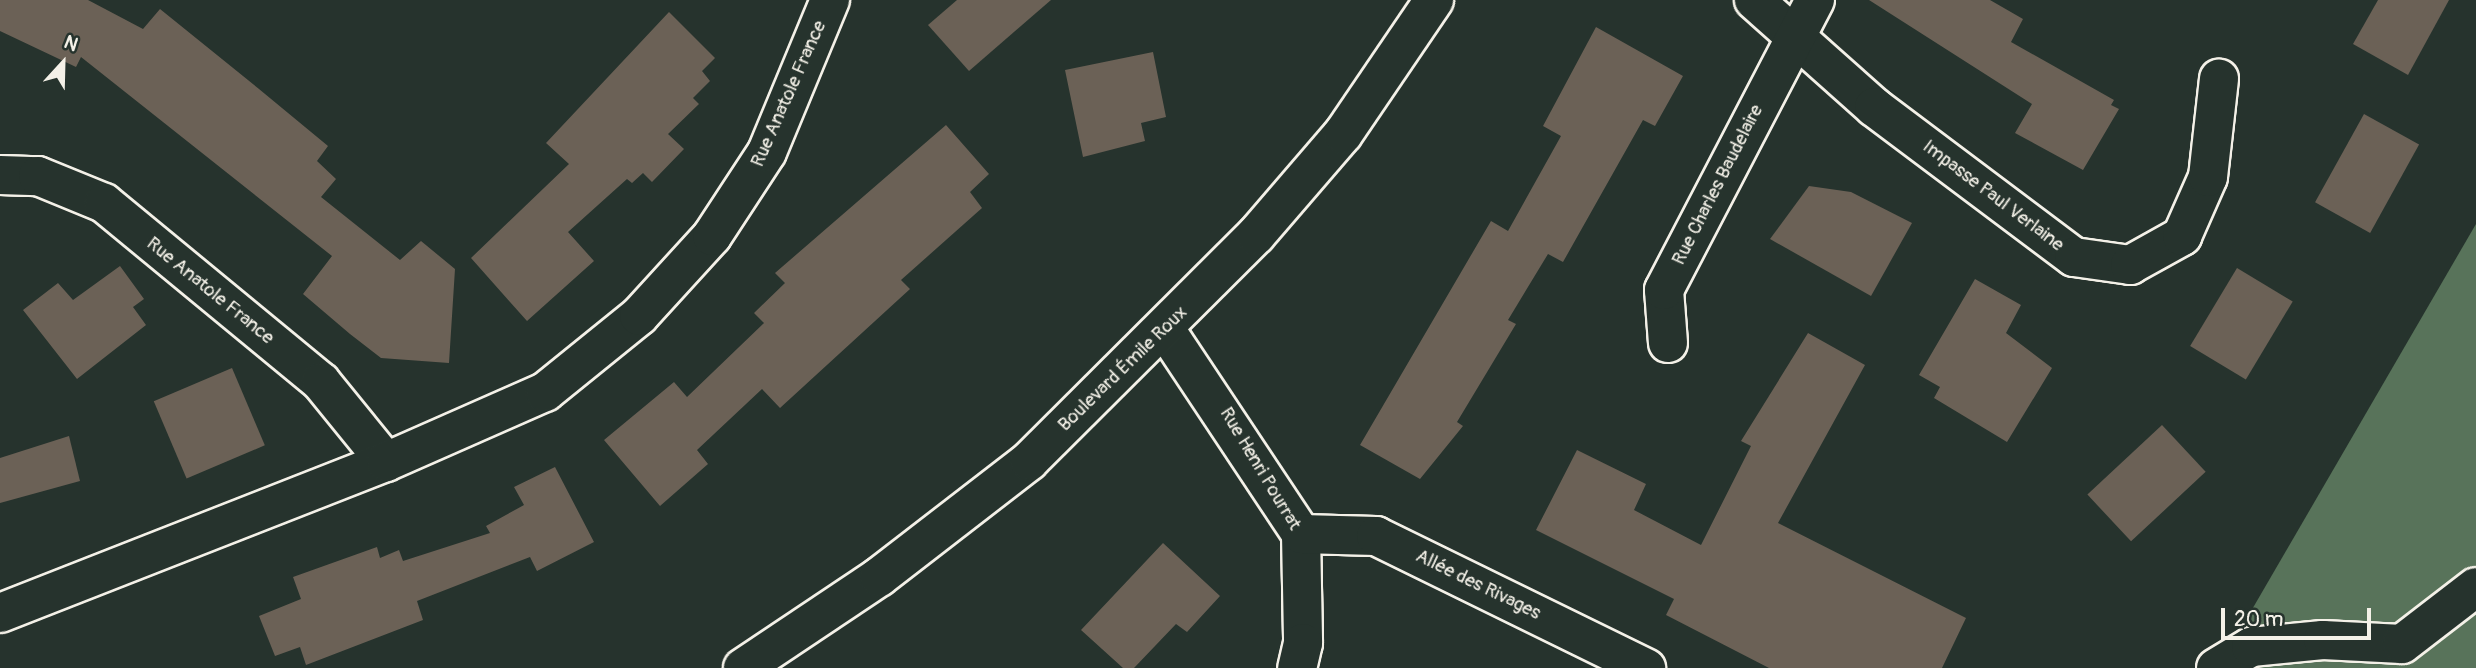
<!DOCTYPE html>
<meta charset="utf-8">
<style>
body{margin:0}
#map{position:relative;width:2476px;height:668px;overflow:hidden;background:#26332d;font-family:Pangolin,sans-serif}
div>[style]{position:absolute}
.green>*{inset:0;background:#58735a}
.building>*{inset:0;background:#6b6156;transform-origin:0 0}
.roads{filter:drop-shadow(2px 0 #f4f1e8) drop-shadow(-2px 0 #f4f1e8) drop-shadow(0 2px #f4f1e8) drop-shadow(0 -2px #f4f1e8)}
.street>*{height:38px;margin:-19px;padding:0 19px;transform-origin:19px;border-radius:19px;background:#26332d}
.secondary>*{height:38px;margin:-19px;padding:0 19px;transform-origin:19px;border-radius:19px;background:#26332d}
span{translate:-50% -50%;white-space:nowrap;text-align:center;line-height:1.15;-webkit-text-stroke:5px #26332d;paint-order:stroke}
.street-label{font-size:19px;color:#f4f1e8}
.north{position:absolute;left:28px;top:28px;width:70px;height:70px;-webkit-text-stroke:5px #26332d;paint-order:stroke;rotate:22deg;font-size:19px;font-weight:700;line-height:28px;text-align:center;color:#f4f1e8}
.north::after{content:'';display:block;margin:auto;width:24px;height:32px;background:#f4f1e8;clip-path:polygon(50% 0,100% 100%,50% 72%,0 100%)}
.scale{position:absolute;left:2221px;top:608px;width:150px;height:32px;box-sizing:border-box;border:4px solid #f4f1e8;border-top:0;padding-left:9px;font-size:21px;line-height:24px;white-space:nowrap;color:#f4f1e8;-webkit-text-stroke:5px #26332d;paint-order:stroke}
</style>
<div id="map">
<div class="green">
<div style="clip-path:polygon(2476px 224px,2476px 668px,2218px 668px)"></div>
</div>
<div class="building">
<div style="clip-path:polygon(0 0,88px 0,143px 29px,160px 9px,259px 89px,328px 146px,317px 161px,336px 179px,321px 197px,400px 260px,421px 241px,455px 269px,449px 363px,381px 358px,350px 334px,303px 294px,332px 256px,81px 57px,76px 67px,0 31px)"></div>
<div style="clip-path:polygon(957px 0,1051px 0,969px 71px,928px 25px)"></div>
<div style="clip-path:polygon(1869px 0,1990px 0,2023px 19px,2011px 42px,2114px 100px,2111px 105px,2119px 109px,2083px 170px,2015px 133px,2032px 104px)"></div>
<div style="clip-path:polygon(2378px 0,2449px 0,2408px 75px,2353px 44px)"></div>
<div style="clip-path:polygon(669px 12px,715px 58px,702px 71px,710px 81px,693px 98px,699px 104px,668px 134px,684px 149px,652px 182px,643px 173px,632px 183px,627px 179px,568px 232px,594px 261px,527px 321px,471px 258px,569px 164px,546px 143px)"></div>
<div style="clip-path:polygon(1596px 27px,1683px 76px,1655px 126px,1643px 120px,1563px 262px,1548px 254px,1508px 320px,1516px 324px,1457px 422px,1463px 426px,1420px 479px,1360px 445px,1491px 221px,1508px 231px,1561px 136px,1543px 126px)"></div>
<div style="clip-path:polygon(1153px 52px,1166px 117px,1141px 123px,1145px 141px,1083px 157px,1065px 70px)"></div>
<div style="left:2364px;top:114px;width:63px;height:101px;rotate:29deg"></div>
<div style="clip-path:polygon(946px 125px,989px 174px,970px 192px,982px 208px,901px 280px,910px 289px,780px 408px,762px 389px,697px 450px,708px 464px,660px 506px,604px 440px,674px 382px,687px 397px,764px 323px,754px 313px,785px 283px,775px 273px)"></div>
<div style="clip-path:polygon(1809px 186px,1851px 192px,1912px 223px,1871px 296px,1770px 239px)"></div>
<div style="clip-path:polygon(120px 266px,144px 299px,133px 307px,146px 325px,77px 379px,23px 310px,58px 283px,73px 300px)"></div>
<div style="left:2237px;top:268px;width:65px;height:91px;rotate:31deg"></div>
<div style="clip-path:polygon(1975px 279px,2021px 305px,2006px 333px,2052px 368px,2007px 442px,1934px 398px,1940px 387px,1919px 375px)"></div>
<div style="clip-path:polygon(1808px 333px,1865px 365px,1778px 523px,1966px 618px,1942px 668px,1769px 668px,1666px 615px,1674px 599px,1536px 530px,1577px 450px,1646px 484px,1634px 510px,1701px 545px,1751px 446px,1741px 441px)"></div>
<div style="left:232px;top:368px;width:84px;height:85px;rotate:67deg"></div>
<div style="left:2162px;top:425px;width:64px;height:102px;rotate:47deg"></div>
<div style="clip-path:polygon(69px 436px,80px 481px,0 503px,0 458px)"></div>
<div style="clip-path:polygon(555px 467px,594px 542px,537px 571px,530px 557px,417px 601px,423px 620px,306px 665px,300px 647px,275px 656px,259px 616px,301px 599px,293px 577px,377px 547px,380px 558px,399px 550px,403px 561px,490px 533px,486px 526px,524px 505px,514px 487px)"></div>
<div style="clip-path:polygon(1163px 543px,1220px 596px,1187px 632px,1176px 624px,1134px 668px,1123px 668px,1081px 630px)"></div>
</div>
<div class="roads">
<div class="street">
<div style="left:1754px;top:0;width:161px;rotate:41.7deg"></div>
<div style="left:1874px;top:107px;width:250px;rotate:36.9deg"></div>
<div style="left:2074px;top:257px;width:57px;rotate:8.1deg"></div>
<div style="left:2130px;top:265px;width:60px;rotate:-29.1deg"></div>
<div style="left:2182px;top:236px;width:64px;rotate:-66.2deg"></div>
<div style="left:2208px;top:177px;width:99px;rotate:-83.6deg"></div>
<div style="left:0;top:175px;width:38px;rotate:2deg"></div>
<div style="left:38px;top:176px;width:71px;rotate:22.2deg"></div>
<div style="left:104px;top:203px;width:281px;rotate:39.5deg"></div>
<div style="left:321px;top:382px;width:103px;rotate:50.9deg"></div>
<div style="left:1165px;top:329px;width:246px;rotate:56.4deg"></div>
<div style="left:1301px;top:534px;width:109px;rotate:88.9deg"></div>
<div style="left:1303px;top:643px;width:26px;rotate:103deg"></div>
<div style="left:1668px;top:343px;width:53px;rotate:-94.3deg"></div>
<div style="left:1664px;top:290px;width:327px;rotate:-62.5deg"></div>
<div style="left:1301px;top:534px;width:75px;rotate:1.5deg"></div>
<div style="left:1376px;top:536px;width:301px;rotate:26.1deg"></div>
<div style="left:0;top:613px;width:414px;rotate:-21.4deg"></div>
<div style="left:386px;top:462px;width:174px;rotate:-23.8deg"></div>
<div style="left:545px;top:392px;width:121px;rotate:-39deg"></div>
<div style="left:639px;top:316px;width:108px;rotate:-47.6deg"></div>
<div style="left:712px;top:236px;width:100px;rotate:-56.8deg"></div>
<div style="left:767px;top:152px;width:165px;rotate:-67.5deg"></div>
<div style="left:2216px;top:668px;width:41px;rotate:-31deg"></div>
<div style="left:2251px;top:647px;width:72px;rotate:-5.6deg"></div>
<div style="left:2323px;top:640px;width:79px;rotate:2.9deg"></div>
<div style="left:2402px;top:644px;width:93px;rotate:-37.6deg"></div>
</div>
<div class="secondary">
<div style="left:743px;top:668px;width:164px;rotate:-33.8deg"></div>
<div style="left:879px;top:577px;width:190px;rotate:-37.7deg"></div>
<div style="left:1029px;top:461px;width:320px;rotate:-44.9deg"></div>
<div style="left:1256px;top:235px;width:133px;rotate:-49.3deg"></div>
<div style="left:1343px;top:134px;width:162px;rotate:-55.8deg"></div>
</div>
</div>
<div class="street-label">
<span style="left:789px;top:94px;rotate:-66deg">Rue Anatole France</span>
<span style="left:1718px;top:185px;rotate:-63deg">Rue Charles Baudelaire</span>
<span style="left:1993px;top:196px;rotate:37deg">Impasse Paul Verlaine</span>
<span style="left:210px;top:291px;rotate:39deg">Rue Anatole France</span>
<span style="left:1123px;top:369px;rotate:-44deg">Boulevard Émile Roux</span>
<span style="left:1260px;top:469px;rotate:59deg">Rue Henri Pourrat</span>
<span style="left:1478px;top:585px;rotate:26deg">Allée des Rivages</span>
</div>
<div class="north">N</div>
<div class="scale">20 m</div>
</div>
